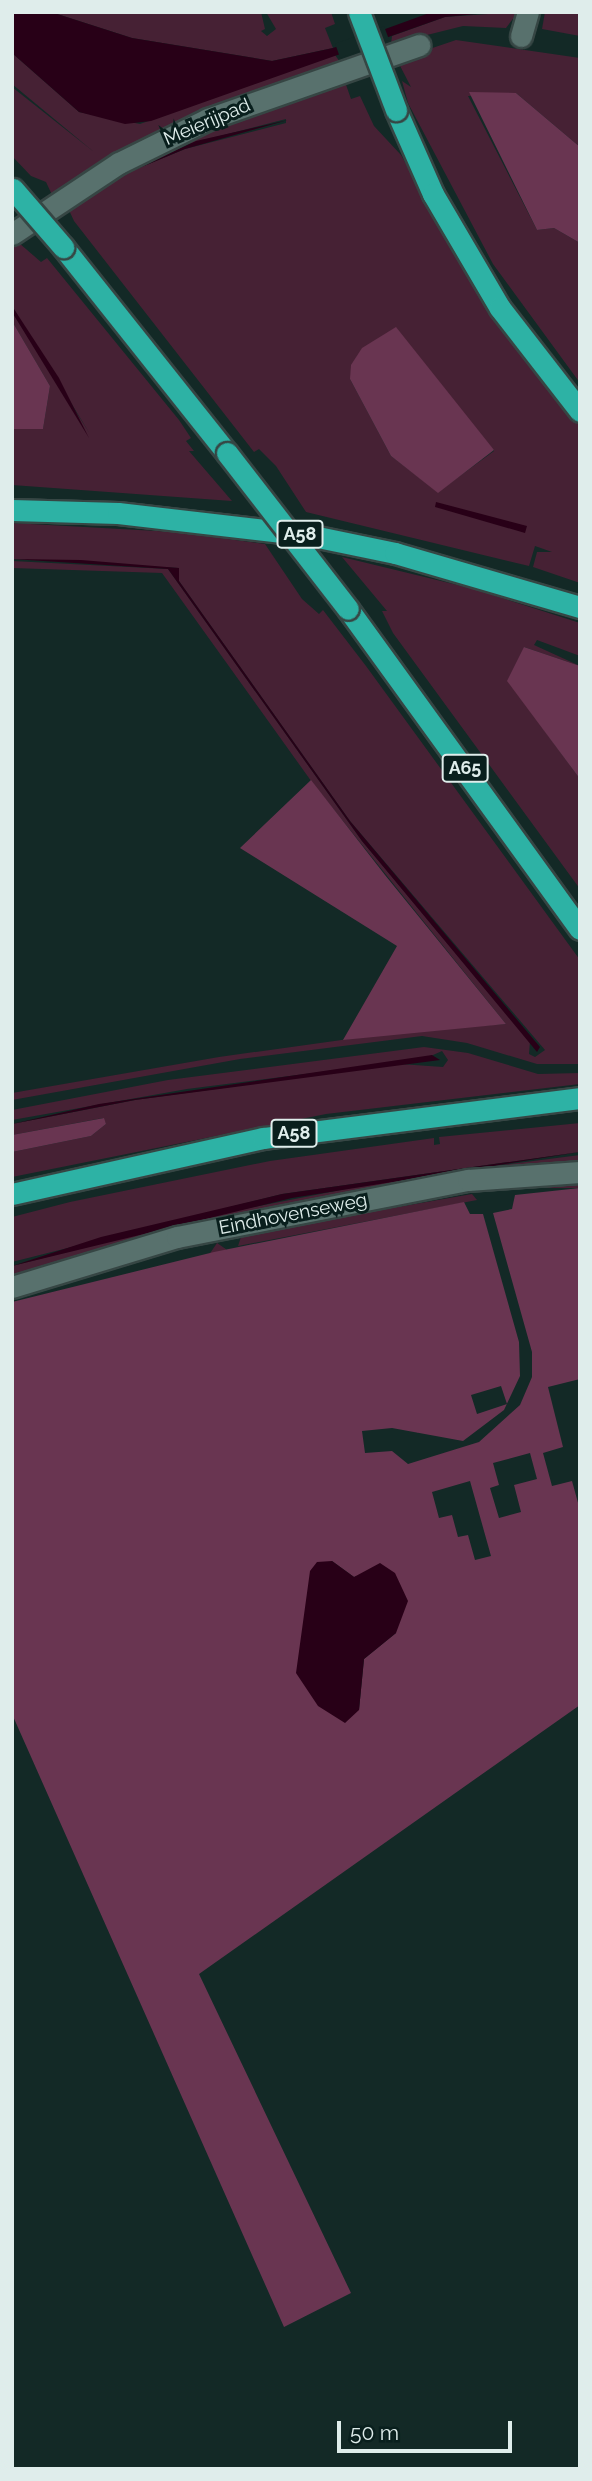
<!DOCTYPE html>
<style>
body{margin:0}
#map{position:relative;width:592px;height:2481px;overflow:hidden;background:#132926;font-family:Raleway,sans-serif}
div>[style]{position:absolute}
.green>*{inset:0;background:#462134;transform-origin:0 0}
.forest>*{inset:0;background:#693551}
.water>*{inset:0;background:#280017}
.pier>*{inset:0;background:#132926;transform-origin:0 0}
.roads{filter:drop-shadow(2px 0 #364644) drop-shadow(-2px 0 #364644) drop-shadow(0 2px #364644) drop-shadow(0 -2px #364644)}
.minor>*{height:21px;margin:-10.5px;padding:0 10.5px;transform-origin:10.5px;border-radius:10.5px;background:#58716d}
.highway>*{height:21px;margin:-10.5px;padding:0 10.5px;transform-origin:10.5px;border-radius:10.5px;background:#2db2a5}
.bridges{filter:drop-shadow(2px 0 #364644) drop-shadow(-2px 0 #364644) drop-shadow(0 2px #364644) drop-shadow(0 -2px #364644)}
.highway-bridge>*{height:21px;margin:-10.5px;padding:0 10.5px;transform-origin:10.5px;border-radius:10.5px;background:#2db2a5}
span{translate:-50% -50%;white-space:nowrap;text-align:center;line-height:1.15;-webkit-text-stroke:6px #091f1d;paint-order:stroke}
.shield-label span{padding:2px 5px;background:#091f1d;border:2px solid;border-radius:5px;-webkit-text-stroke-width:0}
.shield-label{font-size:18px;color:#dfedeb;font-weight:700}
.street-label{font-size:19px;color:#dfedeb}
.frame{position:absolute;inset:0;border:14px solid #dfedeb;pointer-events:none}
.scale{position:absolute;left:337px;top:2421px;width:175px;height:32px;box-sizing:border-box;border:4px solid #dfedeb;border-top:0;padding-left:9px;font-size:21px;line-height:24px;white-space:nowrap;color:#dfedeb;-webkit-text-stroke:5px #091f1d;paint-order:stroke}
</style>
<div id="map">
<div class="green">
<div style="clip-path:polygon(51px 12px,261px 12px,265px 29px,261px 31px,267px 36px,276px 29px,266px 12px,331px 12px,335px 24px,325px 28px,333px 48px,272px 61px,132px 38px)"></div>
<div style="clip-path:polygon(518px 12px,506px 28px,463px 26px,391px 44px,392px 36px,445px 17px)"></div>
<div style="clip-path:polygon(545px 12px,580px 12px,580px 36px,542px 29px)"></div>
<div style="clip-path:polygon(456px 40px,580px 58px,580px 147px,516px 93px,468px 96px,537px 230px,554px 228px,580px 243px,580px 383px,493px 264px,408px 103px,402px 81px,411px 87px,397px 60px)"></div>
<div style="clip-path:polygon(12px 53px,79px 112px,140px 124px,335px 55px,340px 62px,53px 197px,46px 182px,31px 176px,12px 156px,12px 87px,94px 152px,12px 84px)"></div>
<div style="clip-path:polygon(evenodd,344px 79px,351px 99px,360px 96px,374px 126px,401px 155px,486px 306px,580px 427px,580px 583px,533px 567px,537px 552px,552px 552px,535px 546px,529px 566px,306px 512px,276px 466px,259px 449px,254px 452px,74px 221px,68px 208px,139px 156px,344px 79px,286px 119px,286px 123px,185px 149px,115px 178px,181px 146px,286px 119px,344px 79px,350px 379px,494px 450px,494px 451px,438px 492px,391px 456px,350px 379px)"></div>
<div style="clip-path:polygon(12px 240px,22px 240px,19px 243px,41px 262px,47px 258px,179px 420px,191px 438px,186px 441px,194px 451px,189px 451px,232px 501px,12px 485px,12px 429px,43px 429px,50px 386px,12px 321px,12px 312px,90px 434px,12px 306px)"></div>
<div style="clip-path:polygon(12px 523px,175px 532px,265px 544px,302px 599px,319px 614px,323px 610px,366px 666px,580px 960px,580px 1064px,537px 1064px,467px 1043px,422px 1036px,240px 1059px,12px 1100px,12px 1093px,219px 1057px,406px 1031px,506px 1024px,314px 785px,162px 573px,12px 568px,12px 561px,168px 569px,362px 841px,530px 1041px,529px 1054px,535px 1057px,545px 1050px,350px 821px,179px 581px,179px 568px,12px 559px)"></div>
<div style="clip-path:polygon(342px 557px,474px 589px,580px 623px,580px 656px,537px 640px,534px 645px,580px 666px,524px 647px,544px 730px,580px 779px,580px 889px,393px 633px,382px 611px,387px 611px)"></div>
<div style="clip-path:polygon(424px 1047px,468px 1053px,538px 1074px,580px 1073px,580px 1084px,326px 1114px,12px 1177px,12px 1152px,91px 1136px,106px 1124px,103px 1118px,12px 1135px,12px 1124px,135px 1100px,400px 1064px,443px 1067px,448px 1060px,442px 1051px,424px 1059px,187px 1089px,12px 1120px,12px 1110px,168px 1080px)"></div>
<div style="clip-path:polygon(580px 1123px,580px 1152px,282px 1194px,12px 1262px,12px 1217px,70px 1202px,270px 1161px,434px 1138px,434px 1145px,440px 1144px,439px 1137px)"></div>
<div style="clip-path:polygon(580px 1155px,580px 1168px,12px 1280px,12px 1266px,203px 1217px,407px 1177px)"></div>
<div style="left:580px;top:1181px;width:7px;height:87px;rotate:90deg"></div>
<div style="clip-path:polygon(472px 1194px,477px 1200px,238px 1246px,241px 1237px,301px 1224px)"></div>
<div style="left:217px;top:1243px;width:11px;height:211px;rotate:34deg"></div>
</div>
<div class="forest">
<div style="clip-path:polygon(469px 92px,516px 93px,580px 147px,580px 243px,554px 228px,537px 230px)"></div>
<div style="clip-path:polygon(12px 321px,50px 386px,43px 429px,12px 429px)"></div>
<div style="clip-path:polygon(396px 327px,494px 450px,438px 493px,391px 456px,350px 379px,351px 365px,362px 348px)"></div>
<div style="clip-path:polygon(524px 647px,580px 666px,580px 779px,507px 681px)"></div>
<div style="clip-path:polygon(311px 780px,385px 875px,506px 1024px,343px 1040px,397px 946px,240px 848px)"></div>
<div style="clip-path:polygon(104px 1118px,106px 1124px,91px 1136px,12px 1152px,12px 1135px)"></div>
<div style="clip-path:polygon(evenodd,580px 1188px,580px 1379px,548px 1387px,563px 1447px,543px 1453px,552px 1486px,572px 1481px,580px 1510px,580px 1705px,199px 1974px,351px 2293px,284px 2327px,12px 1714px,12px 1302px,214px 1252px,464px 1202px,470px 1214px,483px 1214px,519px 1342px,520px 1376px,504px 1410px,463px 1441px,392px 1428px,362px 1431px,365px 1453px,392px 1451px,408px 1464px,479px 1442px,520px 1405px,532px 1377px,532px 1352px,493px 1213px,512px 1209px,515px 1195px,580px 1188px,501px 1386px,507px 1404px,477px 1414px,471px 1395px,501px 1386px,580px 1188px,530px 1453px,537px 1479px,514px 1485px,521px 1512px,499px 1518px,490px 1488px,499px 1485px,493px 1463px,530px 1453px,580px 1188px,470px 1481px,491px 1556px,475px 1560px,468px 1535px,458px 1537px,452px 1515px,439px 1518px,432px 1492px,470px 1481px,580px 1188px,332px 1561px,354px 1577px,371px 1572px,396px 1633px,364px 1659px,359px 1710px,332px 1561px)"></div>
</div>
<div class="water">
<div style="clip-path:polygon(12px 12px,51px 12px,132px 38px,272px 61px,333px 48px,432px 12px,488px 13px,445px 17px,151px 121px,125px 124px,79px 112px,12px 53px)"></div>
<div style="clip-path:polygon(288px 120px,185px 149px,115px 178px,196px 141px)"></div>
<div style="clip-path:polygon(12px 306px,59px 378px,89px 438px,12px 312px)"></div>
<div style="clip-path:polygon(436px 502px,527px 526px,525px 533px,435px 507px)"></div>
<div style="clip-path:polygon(12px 559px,81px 560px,179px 568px,179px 581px,350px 821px,540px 1047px,537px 1052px,362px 841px,168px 569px)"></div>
<div style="clip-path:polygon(432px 1055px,440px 1060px,135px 1100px,12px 1124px,99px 1104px)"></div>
<div style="clip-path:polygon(580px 1152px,292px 1198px,12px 1266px,101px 1237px,282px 1194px)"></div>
<div style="clip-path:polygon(332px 1561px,354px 1577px,380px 1563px,395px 1573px,408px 1601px,396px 1633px,364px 1659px,359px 1710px,345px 1723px,318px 1706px,296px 1673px,310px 1571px,317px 1562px)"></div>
</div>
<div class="pier">
<div style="left:384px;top:26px;width:15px;height:52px;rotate:70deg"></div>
</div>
<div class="roads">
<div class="minor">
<div style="left:521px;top:36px;width:25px;rotate:-74deg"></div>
<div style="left:12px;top:234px;width:128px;rotate:-33.6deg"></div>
<div style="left:119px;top:163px;width:99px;rotate:-26.3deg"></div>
<div style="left:208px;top:119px;width:224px;rotate:-19.3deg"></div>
<div style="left:12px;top:1287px;width:172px;rotate:-16.9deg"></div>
<div style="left:177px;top:1237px;width:297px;rotate:-11.1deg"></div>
<div style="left:468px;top:1180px;width:112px;rotate:-4.1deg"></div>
</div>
<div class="highway">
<div style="left:396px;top:110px;width:92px;rotate:66.2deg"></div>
<div style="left:433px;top:194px;width:132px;rotate:59.6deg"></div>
<div style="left:500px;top:308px;width:130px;rotate:52.2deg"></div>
<div style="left:63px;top:247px;width:263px;rotate:51.5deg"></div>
<div style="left:12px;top:510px;width:106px;rotate:1.6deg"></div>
<div style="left:118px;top:513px;width:191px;rotate:6.6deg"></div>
<div style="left:308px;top:535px;width:89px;rotate:11.7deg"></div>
<div style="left:395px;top:553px;width:193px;rotate:16.3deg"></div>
<div style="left:348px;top:609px;width:395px;rotate:54.1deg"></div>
<div style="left:12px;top:1194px;width:257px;rotate:-12.6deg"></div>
<div style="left:263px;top:1138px;width:320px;rotate:-7.2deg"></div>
</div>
</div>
<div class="bridges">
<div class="highway-bridge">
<div style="left:359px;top:12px;width:105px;rotate:69.3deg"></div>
<div style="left:13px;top:189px;width:77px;rotate:49.2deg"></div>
<div style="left:227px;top:453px;width:197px;rotate:52.2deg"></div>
</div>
</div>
<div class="shield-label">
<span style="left:300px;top:534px">A58</span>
<span style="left:465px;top:768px">A65</span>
<span style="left:294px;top:1133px">A58</span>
</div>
<div class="street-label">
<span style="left:207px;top:122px;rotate:-23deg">Meierijpad</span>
<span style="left:293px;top:1214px;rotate:-11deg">Eindhovenseweg</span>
</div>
<div class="frame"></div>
<div class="scale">50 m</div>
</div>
